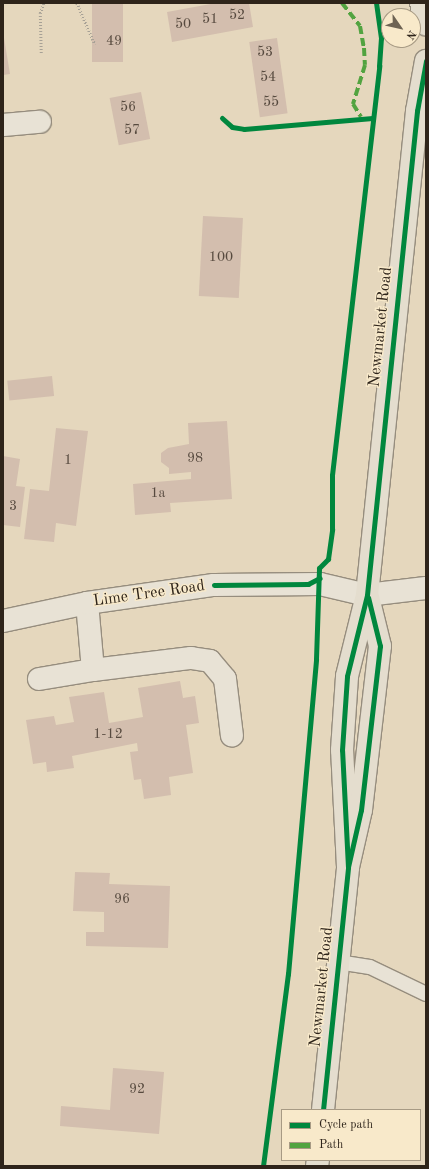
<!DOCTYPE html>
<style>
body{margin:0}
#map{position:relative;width:429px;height:1169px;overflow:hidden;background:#e5d7bd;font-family:"Old Standard TT",serif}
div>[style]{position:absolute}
.building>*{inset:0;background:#d3beae;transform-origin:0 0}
.path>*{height:2.5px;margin-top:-1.25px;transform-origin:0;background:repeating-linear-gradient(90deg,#a7a196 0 1px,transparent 0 3px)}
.roads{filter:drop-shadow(1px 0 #968d7e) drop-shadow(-1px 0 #968d7e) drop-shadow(0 1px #968d7e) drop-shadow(0 -1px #968d7e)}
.lane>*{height:14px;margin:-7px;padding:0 7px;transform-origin:7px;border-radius:7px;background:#e8e2d5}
.street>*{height:22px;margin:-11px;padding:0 11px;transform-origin:11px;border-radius:11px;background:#e8e2d5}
.primary>*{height:22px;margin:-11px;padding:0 11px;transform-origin:11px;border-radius:11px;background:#e4ddce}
.quiet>*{height:4px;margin-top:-2px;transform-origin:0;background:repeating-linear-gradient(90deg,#52a340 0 8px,transparent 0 12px)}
.cycleway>*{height:5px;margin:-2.5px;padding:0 2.5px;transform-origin:2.5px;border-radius:2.5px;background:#00873e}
span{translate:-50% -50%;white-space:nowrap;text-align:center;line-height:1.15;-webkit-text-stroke:3px #f8e9ca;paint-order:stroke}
.number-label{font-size:14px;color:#574a3f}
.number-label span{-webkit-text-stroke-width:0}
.street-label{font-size:16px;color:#2e241a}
.frame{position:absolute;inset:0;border:4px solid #2e241a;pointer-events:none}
.legend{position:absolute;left:281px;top:1109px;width:140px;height:52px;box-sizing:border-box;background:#f8e9ca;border:1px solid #a79a84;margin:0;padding:5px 7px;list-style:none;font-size:12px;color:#2e241a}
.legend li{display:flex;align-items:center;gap:8px;height:20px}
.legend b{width:20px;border:1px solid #a79a84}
.north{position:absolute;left:381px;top:8px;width:40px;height:40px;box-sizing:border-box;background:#f8e9ca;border:1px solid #a79a84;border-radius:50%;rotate:124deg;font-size:11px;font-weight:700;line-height:16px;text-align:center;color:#2e241a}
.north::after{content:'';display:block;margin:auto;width:14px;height:18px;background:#6e6353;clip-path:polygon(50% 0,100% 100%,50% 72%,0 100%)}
</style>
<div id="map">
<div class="building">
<div style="left:92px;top:3px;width:31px;height:59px"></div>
<div style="clip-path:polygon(216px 3px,249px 3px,253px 27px,172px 42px,167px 12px)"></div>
<div style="clip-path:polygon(3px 32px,10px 74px,3px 75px)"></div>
<div style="left:277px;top:38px;width:76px;height:28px;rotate:82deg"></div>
<div style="left:141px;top:92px;width:48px;height:32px;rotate:79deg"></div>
<div style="left:203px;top:216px;width:40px;height:80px;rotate:3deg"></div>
<div style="left:52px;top:376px;width:20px;height:45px;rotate:84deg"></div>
<div style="clip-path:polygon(227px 421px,232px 499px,170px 503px,171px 512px,135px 515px,133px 484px,191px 479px,191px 472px,169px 474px,169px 468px,161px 462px,161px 453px,168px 448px,189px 444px,188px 423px)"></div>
<div style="clip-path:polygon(56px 428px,88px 431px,76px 526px,56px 523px,54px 542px,24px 539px,30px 489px,49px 491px)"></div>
<div style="clip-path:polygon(3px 456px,20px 459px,16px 486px,25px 487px,20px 527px,3px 525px)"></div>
<div style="clip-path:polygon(180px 681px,183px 698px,195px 696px,199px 723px,186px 725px,193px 773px,169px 777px,171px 795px,144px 799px,141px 779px,134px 780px,130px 752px,138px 751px,137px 743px,72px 756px,74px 768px,47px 772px,46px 762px,33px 764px,26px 720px,54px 716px,56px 725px,74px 722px,69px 697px,104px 692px,109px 723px,143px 717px,138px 688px)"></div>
<div style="clip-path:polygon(75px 872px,110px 873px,109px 884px,170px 886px,168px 948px,86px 946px,86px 932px,104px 932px,104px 912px,73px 911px)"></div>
<div style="clip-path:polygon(113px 1068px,164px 1072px,159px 1134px,60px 1126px,61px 1106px,110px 1110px)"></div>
</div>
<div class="path">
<div style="left:77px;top:3px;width:45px;rotate:66.3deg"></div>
<div style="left:41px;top:53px;width:40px;rotate:-91.4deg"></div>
<div style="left:40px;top:13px;width:11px;rotate:-68deg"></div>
</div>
<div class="roads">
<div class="lane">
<div style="left:338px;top:962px;width:32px;rotate:9deg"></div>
<div style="left:370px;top:967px;width:62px;rotate:25.7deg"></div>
</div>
<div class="street">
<div style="left:3px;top:125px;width:37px;rotate:-5deg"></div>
<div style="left:87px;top:603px;width:67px;rotate:84.9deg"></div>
<div style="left:93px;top:670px;width:99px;rotate:-7deg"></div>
<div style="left:191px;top:658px;width:19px;rotate:9deg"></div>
<div style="left:210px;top:661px;width:23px;rotate:50deg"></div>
<div style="left:225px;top:679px;width:57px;rotate:83deg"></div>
<div style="left:3px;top:621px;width:86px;rotate:-12.1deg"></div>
<div style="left:87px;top:603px;width:128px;rotate:-8.1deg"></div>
<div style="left:214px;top:585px;width:106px;rotate:-0.5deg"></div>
<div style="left:320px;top:584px;width:48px;rotate:13.2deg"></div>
<div style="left:367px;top:595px;width:59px;rotate:-6.8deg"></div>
<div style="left:39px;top:679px;width:55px;rotate:-9.5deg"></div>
</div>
<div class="primary">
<div style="left:421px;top:3px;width:22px;rotate:77deg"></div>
<div style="left:348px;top:867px;width:117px;rotate:-92.9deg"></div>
<div style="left:342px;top:750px;width:74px;rotate:-86.1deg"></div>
<div style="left:347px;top:676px;width:83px;rotate:-76.1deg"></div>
<div style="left:367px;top:595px;width:487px;rotate:-84.1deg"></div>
<div style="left:417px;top:111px;width:51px;rotate:-79.8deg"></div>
<div style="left:323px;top:1110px;width:244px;rotate:-84.1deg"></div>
<div style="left:348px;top:867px;width:58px;rotate:-77.2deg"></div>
<div style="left:361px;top:810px;width:165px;rotate:-83.4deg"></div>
<div style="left:380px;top:646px;width:50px;rotate:-103.8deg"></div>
<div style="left:317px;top:1166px;width:6px;rotate:-81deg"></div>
</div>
</div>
<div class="quiet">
<div style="left:342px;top:3px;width:29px;rotate:52deg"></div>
<div style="left:360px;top:26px;width:22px;rotate:80deg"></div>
<div style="left:364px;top:48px;width:17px;rotate:87deg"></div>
<div style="left:365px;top:65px;width:41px;rotate:107.1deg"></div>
<div style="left:353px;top:104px;width:15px;rotate:58deg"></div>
</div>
<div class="cycleway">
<div style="left:222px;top:118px;width:13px;rotate:42deg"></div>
<div style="left:232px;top:127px;width:12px;rotate:9deg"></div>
<div style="left:244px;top:129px;width:129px;rotate:-4.9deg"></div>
<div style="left:214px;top:585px;width:94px;rotate:-0.6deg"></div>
<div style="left:308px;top:584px;width:13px;rotate:-27deg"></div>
<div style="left:348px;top:867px;width:117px;rotate:-92.9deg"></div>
<div style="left:342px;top:750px;width:74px;rotate:-86.1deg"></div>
<div style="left:347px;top:676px;width:83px;rotate:-76.1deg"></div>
<div style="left:367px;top:595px;width:487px;rotate:-84.1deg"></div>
<div style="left:417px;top:111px;width:51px;rotate:-79.8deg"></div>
<div style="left:323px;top:1110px;width:244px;rotate:-84.1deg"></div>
<div style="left:348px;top:867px;width:58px;rotate:-77.2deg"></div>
<div style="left:361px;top:810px;width:165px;rotate:-83.4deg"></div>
<div style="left:380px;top:646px;width:50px;rotate:-103.8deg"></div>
<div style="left:263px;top:1166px;width:194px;rotate:-82.6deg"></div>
<div style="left:288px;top:974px;width:316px;rotate:-84.9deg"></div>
<div style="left:316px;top:659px;width:91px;rotate:-88.1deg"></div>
<div style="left:319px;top:568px;width:13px;rotate:-45deg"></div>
<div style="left:328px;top:559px;width:30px;rotate:-82deg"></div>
<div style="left:332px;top:529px;width:54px;rotate:-90deg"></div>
<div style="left:332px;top:475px;width:412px;rotate:-83.4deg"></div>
<div style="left:379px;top:66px;width:28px;rotate:-86deg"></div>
<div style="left:381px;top:38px;width:35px;rotate:-98deg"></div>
</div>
<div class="number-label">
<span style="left:237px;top:15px">52</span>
<span style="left:210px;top:19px">51</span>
<span style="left:183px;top:24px">50</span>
<span style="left:114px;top:41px">49</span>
<span style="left:265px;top:52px">53</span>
<span style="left:268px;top:77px">54</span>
<span style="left:271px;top:102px">55</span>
<span style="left:128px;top:107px">56</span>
<span style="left:132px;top:130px">57</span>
<span style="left:221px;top:257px">100</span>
<span style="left:195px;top:458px">98</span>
<span style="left:68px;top:460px">1</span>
<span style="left:158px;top:493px">1a</span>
<span style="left:13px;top:506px">3</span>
<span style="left:108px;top:734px">1-12</span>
<span style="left:122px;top:899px">96</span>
<span style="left:137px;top:1089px">92</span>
</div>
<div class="street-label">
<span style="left:381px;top:327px;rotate:-84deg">Newmarket Road</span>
<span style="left:149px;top:594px;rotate:-8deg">Lime Tree Road</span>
<span style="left:322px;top:987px;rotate:-84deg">Newmarket Road</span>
</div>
<div class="frame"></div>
<ul class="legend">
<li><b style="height:5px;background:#00873e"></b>Cycle path</li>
<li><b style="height:5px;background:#52a340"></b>Path</li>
</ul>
<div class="north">N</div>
</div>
